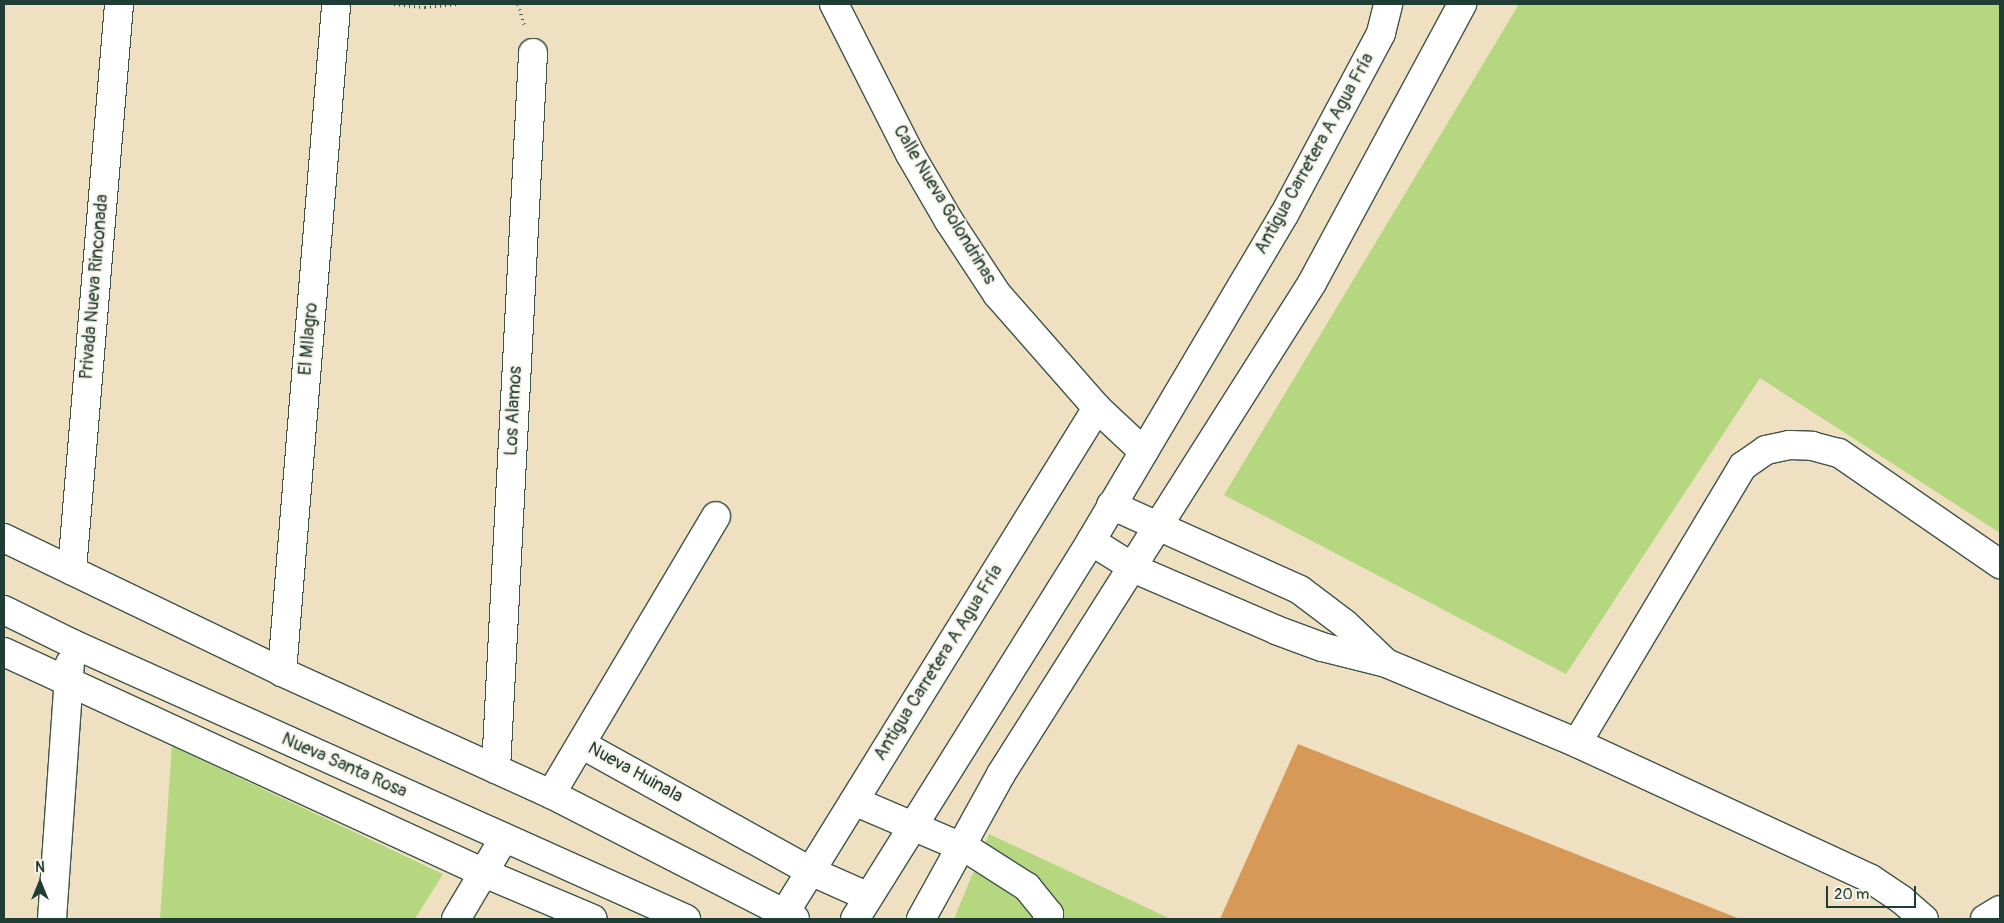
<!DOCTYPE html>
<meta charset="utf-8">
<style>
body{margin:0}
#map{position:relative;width:2004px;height:923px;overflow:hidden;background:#f0e0c2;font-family:Pangolin,sans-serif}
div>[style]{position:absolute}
.green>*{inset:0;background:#b4d780}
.building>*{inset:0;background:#d69958}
.path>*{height:3px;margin-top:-1.5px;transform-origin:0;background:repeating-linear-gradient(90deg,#3e5549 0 1px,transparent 0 5px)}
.roads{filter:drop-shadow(1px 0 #3e5549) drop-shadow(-1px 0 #3e5549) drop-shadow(0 1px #3e5549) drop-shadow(0 -1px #3e5549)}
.minor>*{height:28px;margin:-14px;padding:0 14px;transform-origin:14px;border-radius:14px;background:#fff}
span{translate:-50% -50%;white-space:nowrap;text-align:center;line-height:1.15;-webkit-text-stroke:4px #f7f3e8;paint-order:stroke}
.street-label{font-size:18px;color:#1f3d34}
.frame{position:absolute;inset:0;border:5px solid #1f3d34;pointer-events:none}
.north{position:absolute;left:15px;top:858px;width:50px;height:50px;-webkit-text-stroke:4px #f7f3e8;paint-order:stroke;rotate:0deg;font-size:14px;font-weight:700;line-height:20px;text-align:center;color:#1f3d34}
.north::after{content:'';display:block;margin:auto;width:18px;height:22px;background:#1f3d34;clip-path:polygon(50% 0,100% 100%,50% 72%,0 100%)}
.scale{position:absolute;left:1826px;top:886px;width:90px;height:22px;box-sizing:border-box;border:2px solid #1f3d34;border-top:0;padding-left:6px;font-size:15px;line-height:18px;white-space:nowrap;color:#1f3d34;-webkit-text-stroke:4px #f7f3e8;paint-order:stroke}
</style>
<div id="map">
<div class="green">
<div style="clip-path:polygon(1519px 4px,2000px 4px,2000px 533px,1760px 378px,1566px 674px,1224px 495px)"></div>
<div style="clip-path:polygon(172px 746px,443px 874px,415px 919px,160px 919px)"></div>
<div style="clip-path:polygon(989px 834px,1171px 919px,954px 919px)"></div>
</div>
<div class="building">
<div style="clip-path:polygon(1298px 744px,1740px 919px,1220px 919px)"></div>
</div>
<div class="path">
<div style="left:394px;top:4px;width:31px;rotate:6deg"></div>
<div style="left:425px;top:7px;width:33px;rotate:-5deg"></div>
<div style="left:518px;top:4px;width:24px;rotate:73deg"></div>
</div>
<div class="roads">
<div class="minor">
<div style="left:834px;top:4px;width:168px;rotate:63.1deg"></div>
<div style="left:910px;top:154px;width:78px;rotate:59.8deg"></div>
<div style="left:949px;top:221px;width:87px;rotate:56.7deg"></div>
<div style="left:997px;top:294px;width:152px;rotate:48.7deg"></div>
<div style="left:1097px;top:408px;width:64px;rotate:43.1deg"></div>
<div style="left:1111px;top:505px;width:207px;rotate:24.2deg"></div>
<div style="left:1300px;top:590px;width:56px;rotate:37.1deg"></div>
<div style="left:1345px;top:624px;width:55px;rotate:43.5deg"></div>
<div style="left:4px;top:538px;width:309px;rotate:25.7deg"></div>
<div style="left:282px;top:672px;width:295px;rotate:24.4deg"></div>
<div style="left:551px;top:794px;width:274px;rotate:27.1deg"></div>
<div style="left:1091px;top:541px;width:54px;rotate:32.2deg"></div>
<div style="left:1137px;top:570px;width:151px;rotate:23.3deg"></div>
<div style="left:1276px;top:630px;width:49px;rotate:20.3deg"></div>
<div style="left:1322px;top:647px;width:66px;rotate:14deg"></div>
<div style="left:1386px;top:663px;width:207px;rotate:22.7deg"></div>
<div style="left:1577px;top:743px;width:324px;rotate:24.8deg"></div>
<div style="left:1871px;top:879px;width:37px;rotate:34deg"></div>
<div style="left:1902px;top:900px;width:29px;rotate:41deg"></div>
<div style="left:72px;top:570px;width:568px;rotate:-85.25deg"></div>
<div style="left:4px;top:610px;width:77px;rotate:26.2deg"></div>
<div style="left:73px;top:644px;width:672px;rotate:24.16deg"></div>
<div style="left:4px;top:652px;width:528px;rotate:24.72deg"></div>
<div style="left:484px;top:873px;width:118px;rotate:22.9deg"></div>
<div style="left:282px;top:672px;width:667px;rotate:-85.36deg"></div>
<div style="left:1577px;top:743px;width:323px;rotate:-59.1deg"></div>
<div style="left:1743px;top:466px;width:28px;rotate:-35deg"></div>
<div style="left:1766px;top:450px;width:24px;rotate:-12deg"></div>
<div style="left:1789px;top:445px;width:23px;rotate:2deg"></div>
<div style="left:1812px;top:446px;width:28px;rotate:15deg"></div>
<div style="left:1839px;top:453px;width:196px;rotate:34.6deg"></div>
<div style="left:581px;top:744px;width:262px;rotate:29deg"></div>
<div style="left:810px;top:871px;width:64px;rotate:23.8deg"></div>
<div style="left:496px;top:769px;width:717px;rotate:-87.04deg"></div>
<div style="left:551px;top:794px;width:323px;rotate:-59.3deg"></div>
<div style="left:854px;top:801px;width:125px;rotate:23.1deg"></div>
<div style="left:969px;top:850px;width:69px;rotate:32.5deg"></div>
<div style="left:1027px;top:887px;width:35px;rotate:51deg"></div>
<div style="left:1049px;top:914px;width:5px;rotate:112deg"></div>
<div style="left:52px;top:919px;width:256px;rotate:-86deg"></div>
<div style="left:456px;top:919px;width:94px;rotate:-59.3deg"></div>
<div style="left:781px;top:919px;width:601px;rotate:-58.27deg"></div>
<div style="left:855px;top:919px;width:446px;rotate:-58deg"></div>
<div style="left:1091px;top:541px;width:379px;rotate:-59.4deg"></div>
<div style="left:1284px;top:215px;width:206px;rotate:-61.9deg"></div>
<div style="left:1381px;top:33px;width:30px;rotate:-76deg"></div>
<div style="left:921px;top:919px;width:166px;rotate:-61.1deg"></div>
<div style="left:1001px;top:774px;width:581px;rotate:-57.65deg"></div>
<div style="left:1312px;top:283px;width:317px;rotate:-61.7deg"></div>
<div style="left:1985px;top:919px;width:17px;rotate:-31deg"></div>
</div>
</div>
<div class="street-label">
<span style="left:1315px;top:154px;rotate:-61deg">Antigua Carretera A Agua Fría</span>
<span style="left:944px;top:205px;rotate:59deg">Calle Nueva Golondrinas</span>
<span style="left:95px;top:287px;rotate:-85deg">Privada Nueva Rinconada</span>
<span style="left:309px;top:339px;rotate:-85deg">El MIlagro</span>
<span style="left:514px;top:411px;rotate:-87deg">Los Alamos</span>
<span style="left:939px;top:663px;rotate:-58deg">Antigua Carretera A Agua Fría</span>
<span style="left:344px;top:766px;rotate:24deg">Nueva Santa Rosa</span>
<span style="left:635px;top:773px;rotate:29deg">Nueva Huinala</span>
</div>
<div class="frame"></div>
<div class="north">N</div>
<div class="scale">20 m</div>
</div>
